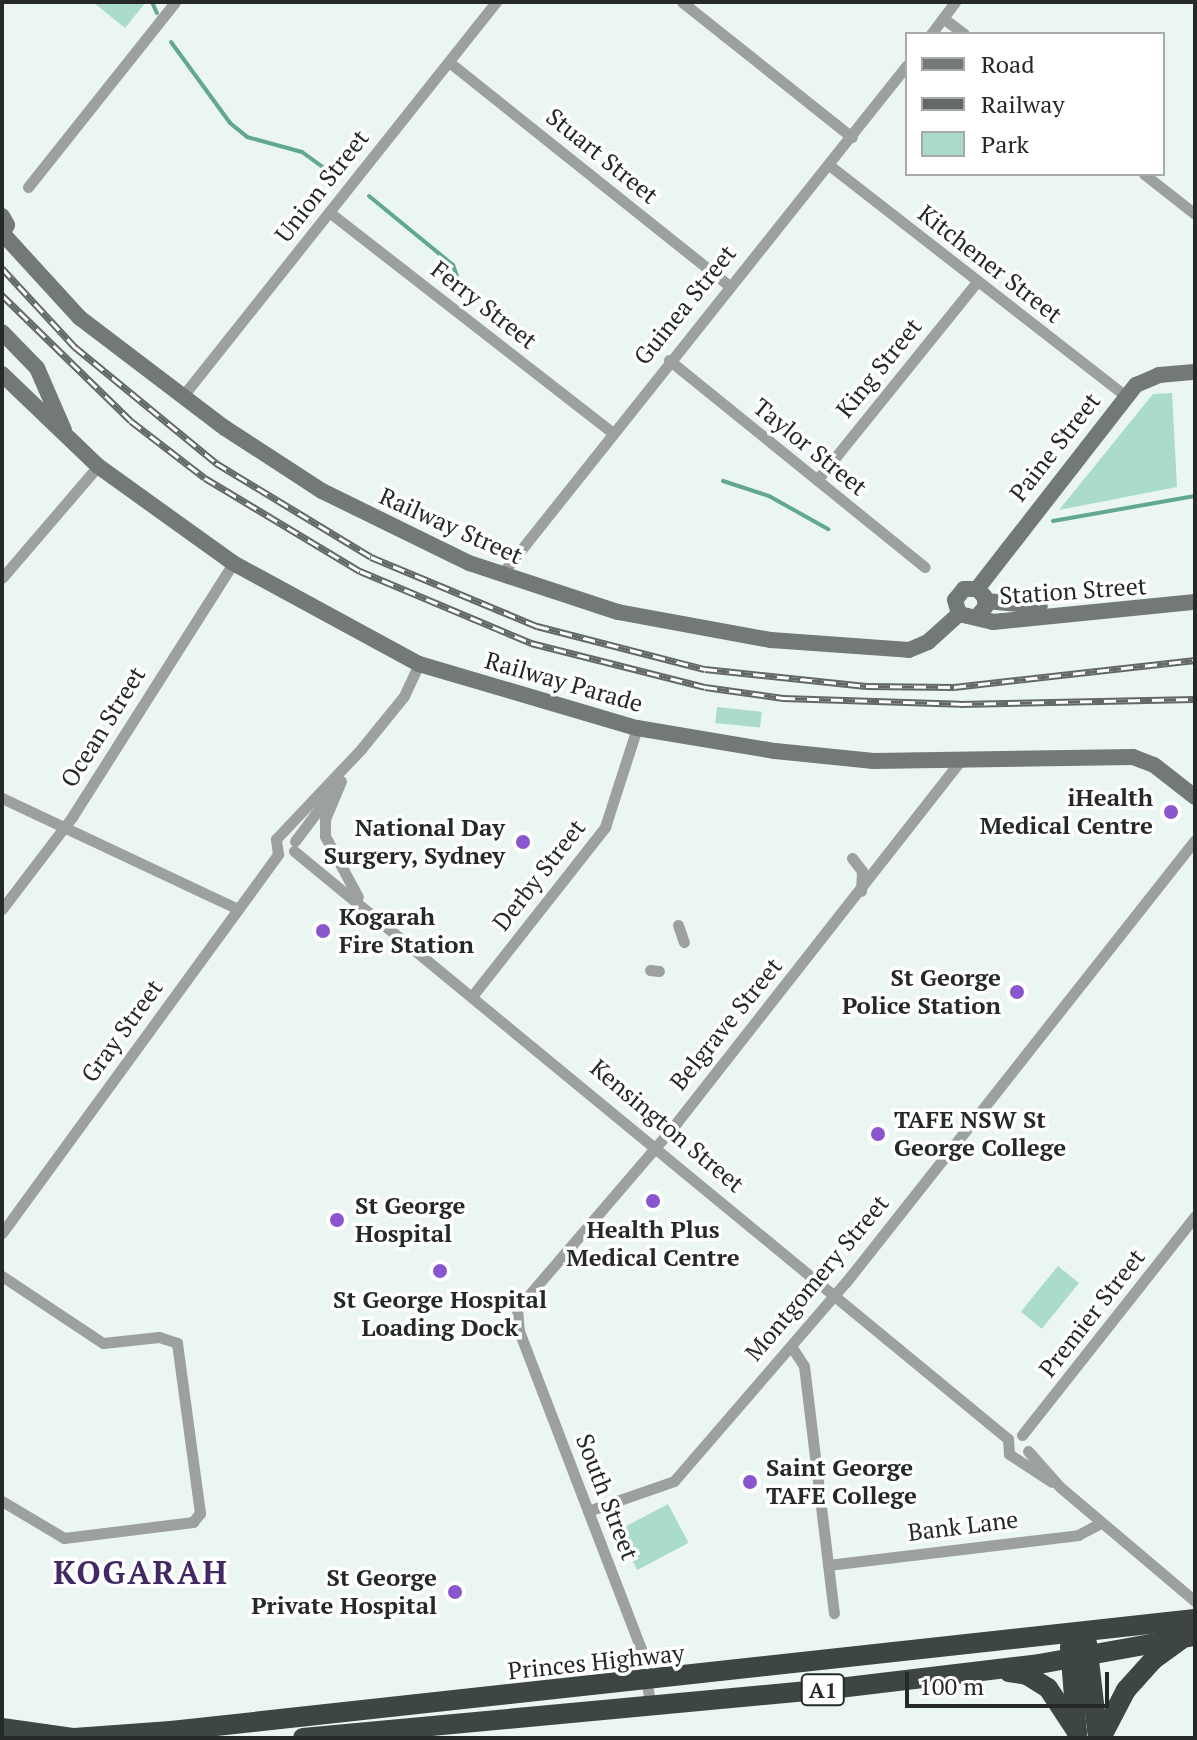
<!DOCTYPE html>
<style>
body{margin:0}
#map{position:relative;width:1197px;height:1740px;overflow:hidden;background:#ebf6f2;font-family:"PT Serif",serif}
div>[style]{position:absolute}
.green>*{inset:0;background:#aadbcc;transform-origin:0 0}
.stream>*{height:4px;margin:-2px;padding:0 2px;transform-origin:2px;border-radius:2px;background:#61a794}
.street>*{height:11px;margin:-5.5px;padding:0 5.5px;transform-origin:5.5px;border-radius:5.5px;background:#9ca09f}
.secondary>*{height:16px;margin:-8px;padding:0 8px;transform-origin:8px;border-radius:8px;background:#727977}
.highway>*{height:20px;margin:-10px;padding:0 10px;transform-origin:10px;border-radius:10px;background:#3d4643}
.rail>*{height:7px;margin-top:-3.5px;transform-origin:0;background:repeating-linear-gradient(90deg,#fff 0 12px,#626866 0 24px);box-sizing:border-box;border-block:2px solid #626866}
.dots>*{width:22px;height:22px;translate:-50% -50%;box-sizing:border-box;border:4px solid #fff;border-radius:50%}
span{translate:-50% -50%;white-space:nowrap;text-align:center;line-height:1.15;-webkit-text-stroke:7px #fff;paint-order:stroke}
.shield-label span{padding:2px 6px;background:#fff;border:2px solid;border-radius:6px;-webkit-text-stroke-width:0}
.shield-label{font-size:22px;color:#252a28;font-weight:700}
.street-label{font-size:24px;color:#252a28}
.poi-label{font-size:24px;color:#252a28;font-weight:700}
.right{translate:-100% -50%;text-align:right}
.left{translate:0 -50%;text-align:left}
.district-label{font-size:32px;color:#422964;font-weight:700;letter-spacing:2px}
.frame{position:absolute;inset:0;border:4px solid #252a28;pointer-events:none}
.legend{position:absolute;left:905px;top:32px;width:260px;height:144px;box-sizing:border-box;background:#fff;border:2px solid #a8aaa9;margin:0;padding:10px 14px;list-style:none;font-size:24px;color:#252a28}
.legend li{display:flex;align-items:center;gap:16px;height:40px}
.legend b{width:40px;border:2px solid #a8aaa9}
.scale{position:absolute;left:905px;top:1672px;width:204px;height:36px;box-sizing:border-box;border:4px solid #252a28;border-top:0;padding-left:10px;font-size:24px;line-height:28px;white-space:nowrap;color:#252a28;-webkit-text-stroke:6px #fff;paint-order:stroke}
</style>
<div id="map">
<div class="green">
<div style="clip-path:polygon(93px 2px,146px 2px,125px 28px)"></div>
<div style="clip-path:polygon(1172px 393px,1177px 487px,1059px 510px,1153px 394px)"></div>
<div style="left:717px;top:707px;width:45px;height:16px;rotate:6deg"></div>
<div style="left:1058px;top:1266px;width:27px;height:59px;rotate:39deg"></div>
<div style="left:668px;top:1504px;width:44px;height:58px;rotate:62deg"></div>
</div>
<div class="stream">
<div style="left:152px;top:2px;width:12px;rotate:66deg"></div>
<div style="left:171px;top:42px;width:100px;rotate:53.9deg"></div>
<div style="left:230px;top:123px;width:22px;rotate:39deg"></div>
<div style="left:247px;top:137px;width:57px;rotate:15.3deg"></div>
<div style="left:302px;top:152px;width:39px;rotate:36deg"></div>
<div style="left:369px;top:196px;width:109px;rotate:39.4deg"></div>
<div style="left:453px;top:265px;width:24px;rotate:71deg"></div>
<div style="left:723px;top:481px;width:48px;rotate:18.1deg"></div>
<div style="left:769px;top:496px;width:68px;rotate:29.2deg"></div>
<div style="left:1053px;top:521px;width:144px;rotate:-10deg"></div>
</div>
<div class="street">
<div style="left:682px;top:2px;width:217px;rotate:38.5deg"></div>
<div style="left:943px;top:18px;width:26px;rotate:37deg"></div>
<div style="left:931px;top:34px;width:40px;rotate:-53deg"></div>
<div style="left:449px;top:62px;width:357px;rotate:38.6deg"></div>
<div style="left:829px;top:165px;width:376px;rotate:37.9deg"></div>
<div style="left:1144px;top:174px;width:65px;rotate:38.1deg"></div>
<div style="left:28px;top:187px;width:236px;rotate:-51.5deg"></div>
<div style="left:329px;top:212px;width:358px;rotate:37.9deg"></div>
<div style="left:669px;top:360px;width:329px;rotate:39deg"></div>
<div style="left:182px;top:397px;width:505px;rotate:-51.52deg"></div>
<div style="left:817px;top:480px;width:253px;rotate:-51.1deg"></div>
<div style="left:501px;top:575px;width:652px;rotate:-51.48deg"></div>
<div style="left:2px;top:578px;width:148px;rotate:-49.4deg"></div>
<div style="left:341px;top:781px;width:41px;rotate:112.8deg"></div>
<div style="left:325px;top:819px;width:17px;rotate:90deg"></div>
<div style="left:325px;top:836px;width:69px;rotate:61.6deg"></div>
<div style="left:2px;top:798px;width:261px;rotate:25.2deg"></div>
<div style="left:295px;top:841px;width:65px;rotate:-53.1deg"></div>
<div style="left:294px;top:851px;width:925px;rotate:39.47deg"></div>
<div style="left:278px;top:854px;width:15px;rotate:-98deg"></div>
<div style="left:276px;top:839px;width:124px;rotate:-46.6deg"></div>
<div style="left:361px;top:749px;width:68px;rotate:-50.9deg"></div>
<div style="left:404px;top:696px;width:35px;rotate:-65deg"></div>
<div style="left:852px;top:858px;width:16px;rotate:52deg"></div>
<div style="left:862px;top:871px;width:20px;rotate:93deg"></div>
<div style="left:2px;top:909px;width:116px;rotate:-52.7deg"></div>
<div style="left:72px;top:817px;width:301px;rotate:-57.6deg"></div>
<div style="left:678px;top:925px;width:18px;rotate:71deg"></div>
<div style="left:650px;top:970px;width:9px;rotate:6deg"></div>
<div style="left:473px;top:995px;width:214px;rotate:-51.8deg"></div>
<div style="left:605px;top:827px;width:104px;rotate:-72.1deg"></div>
<div style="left:2px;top:1233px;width:469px;rotate:-53.9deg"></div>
<div style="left:2px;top:1276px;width:121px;rotate:33.6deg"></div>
<div style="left:103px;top:1343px;width:56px;rotate:-6.1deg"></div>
<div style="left:159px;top:1337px;width:19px;rotate:18deg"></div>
<div style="left:177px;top:1343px;width:172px;rotate:82.3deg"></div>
<div style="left:200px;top:1513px;width:11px;rotate:128deg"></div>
<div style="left:193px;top:1522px;width:130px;rotate:172.9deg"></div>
<div style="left:64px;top:1538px;width:72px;rotate:-149.2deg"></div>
<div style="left:791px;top:1346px;width:24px;rotate:57deg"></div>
<div style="left:804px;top:1366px;width:249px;rotate:83.1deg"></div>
<div style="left:1022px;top:1435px;width:279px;rotate:-51.7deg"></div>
<div style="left:1008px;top:1439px;width:15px;rotate:86deg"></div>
<div style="left:1009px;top:1454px;width:51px;rotate:33.1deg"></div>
<div style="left:1028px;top:1451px;width:48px;rotate:48.4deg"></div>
<div style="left:1060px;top:1487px;width:177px;rotate:40.2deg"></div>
<div style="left:588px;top:1511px;width:91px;rotate:-19.2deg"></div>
<div style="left:674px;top:1481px;width:263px;rotate:-49.2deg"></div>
<div style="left:846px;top:1282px;width:563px;rotate:-51.71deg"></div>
<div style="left:828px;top:1565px;width:252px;rotate:-6.8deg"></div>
<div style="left:1078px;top:1535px;width:26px;rotate:-28deg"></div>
<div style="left:650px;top:1702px;width:54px;rotate:-99.6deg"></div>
<div style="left:641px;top:1649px;width:340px;rotate:-111deg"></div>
<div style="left:519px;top:1332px;width:23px;rotate:-95deg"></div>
<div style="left:517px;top:1309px;width:246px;rotate:-49.4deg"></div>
<div style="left:677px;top:1122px;width:460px;rotate:-51.9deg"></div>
</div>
<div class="secondary">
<div style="left:2px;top:216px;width:10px;rotate:61deg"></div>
<div style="left:7px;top:225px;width:10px;rotate:119deg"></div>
<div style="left:3px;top:234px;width:114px;rotate:47.5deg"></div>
<div style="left:80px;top:318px;width:182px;rotate:37.2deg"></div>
<div style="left:225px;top:428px;width:116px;rotate:33deg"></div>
<div style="left:322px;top:491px;width:164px;rotate:26.1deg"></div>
<div style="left:469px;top:563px;width:157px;rotate:18.2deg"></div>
<div style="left:618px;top:612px;width:156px;rotate:10.4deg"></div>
<div style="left:771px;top:640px;width:138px;rotate:4.1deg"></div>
<div style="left:909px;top:650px;width:21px;rotate:-23deg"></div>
<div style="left:928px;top:642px;width:42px;rotate:-42.1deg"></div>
<div style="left:2px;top:332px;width:50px;rotate:45.8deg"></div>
<div style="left:37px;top:368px;width:68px;rotate:66.5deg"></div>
<div style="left:2px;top:374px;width:133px;rotate:43.8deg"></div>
<div style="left:98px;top:466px;width:166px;rotate:35.7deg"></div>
<div style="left:233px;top:563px;width:212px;rotate:28.5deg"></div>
<div style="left:419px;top:664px;width:227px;rotate:16.4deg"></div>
<div style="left:637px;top:728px;width:140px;rotate:9.5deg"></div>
<div style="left:775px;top:751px;width:99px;rotate:5.8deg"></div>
<div style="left:873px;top:761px;width:260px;rotate:-0.9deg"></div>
<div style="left:1133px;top:757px;width:22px;rotate:21deg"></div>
<div style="left:1154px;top:765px;width:52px;rotate:38deg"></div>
<div style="left:977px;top:589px;width:259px;rotate:-52.1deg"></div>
<div style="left:1136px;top:385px;width:25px;rotate:-23deg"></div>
<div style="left:1159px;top:375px;width:36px;rotate:-5deg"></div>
<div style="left:986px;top:601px;width:54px;rotate:5.3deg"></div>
<div style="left:977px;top:617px;width:14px;rotate:-51deg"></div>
<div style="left:986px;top:606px;width:10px;rotate:-101deg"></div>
<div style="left:984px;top:596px;width:10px;rotate:-135deg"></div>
<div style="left:977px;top:589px;width:13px;rotate:180deg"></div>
<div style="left:964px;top:589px;width:14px;rotate:129deg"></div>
<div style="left:955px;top:600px;width:15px;rotate:74deg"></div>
<div style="left:959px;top:614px;width:35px;rotate:13deg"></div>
<div style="left:993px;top:622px;width:203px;rotate:-5.7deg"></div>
</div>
<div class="highway">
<div style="left:1087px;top:1643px;width:96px;rotate:83.4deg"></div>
<div style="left:1070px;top:1647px;width:87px;rotate:85.4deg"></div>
<div style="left:1009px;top:1672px;width:18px;rotate:9deg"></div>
<div style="left:1027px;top:1675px;width:25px;rotate:32deg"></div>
<div style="left:1048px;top:1688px;width:53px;rotate:56.6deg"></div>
<div style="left:2px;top:1728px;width:73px;rotate:7.9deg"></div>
<div style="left:74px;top:1738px;width:97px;rotate:-4.1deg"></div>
<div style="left:171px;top:1731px;width:1030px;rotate:-6.24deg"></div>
<div style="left:303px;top:1738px;width:538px;rotate:-5.33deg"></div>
<div style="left:839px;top:1688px;width:201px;rotate:-6.8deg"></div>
<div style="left:1039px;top:1664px;width:158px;rotate:-10.2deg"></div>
<div style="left:1101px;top:1738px;width:54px;rotate:-62.5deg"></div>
<div style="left:1126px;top:1690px;width:40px;rotate:-48deg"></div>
<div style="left:1153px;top:1660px;width:34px;rotate:-36deg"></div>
</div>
<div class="rail">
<div style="left:2px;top:268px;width:108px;rotate:47.3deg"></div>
<div style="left:75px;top:347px;width:183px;rotate:39.4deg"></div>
<div style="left:216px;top:463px;width:181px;rotate:31.2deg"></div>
<div style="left:371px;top:557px;width:180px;rotate:22.6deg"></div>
<div style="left:537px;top:626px;width:173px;rotate:14.4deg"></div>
<div style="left:705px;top:669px;width:162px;rotate:6deg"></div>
<div style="left:866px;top:686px;width:88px;rotate:0.7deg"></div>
<div style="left:954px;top:687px;width:243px;rotate:-6.4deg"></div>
<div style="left:2px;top:295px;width:180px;rotate:44.3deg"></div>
<div style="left:131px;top:421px;width:93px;rotate:37.6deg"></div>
<div style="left:205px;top:478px;width:181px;rotate:31deg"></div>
<div style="left:360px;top:571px;width:186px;rotate:22.8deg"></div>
<div style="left:531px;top:643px;width:179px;rotate:14.2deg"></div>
<div style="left:705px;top:687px;width:79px;rotate:8deg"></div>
<div style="left:783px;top:698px;width:177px;rotate:1.9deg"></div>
<div style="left:960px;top:704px;width:235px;rotate:-1.2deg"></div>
</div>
<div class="dots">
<div style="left:1171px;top:812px;background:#8a56ce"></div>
<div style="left:523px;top:842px;background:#8a56ce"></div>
<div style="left:323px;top:931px;background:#8a56ce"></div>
<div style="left:1017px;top:992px;background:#8a56ce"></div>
<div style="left:878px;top:1134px;background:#8a56ce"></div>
<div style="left:653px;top:1201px;background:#8a56ce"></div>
<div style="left:337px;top:1220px;background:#8a56ce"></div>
<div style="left:440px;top:1271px;background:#8a56ce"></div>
<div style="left:750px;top:1482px;background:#8a56ce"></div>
<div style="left:455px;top:1592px;background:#8a56ce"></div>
</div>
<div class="shield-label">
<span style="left:823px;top:1690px">A1</span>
</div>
<div class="street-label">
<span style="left:602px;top:156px;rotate:39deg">Stuart Street</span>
<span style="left:322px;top:186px;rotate:-52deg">Union Street</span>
<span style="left:990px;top:264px;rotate:38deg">Kitchener Street</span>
<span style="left:484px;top:305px;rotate:38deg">Ferry Street</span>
<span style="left:685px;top:305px;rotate:-51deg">Guinea Street</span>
<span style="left:879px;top:368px;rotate:-51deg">King Street</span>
<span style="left:810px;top:447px;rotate:39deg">Taylor Street</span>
<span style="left:1055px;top:447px;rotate:-52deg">Paine Street</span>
<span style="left:451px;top:526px;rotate:24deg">Railway Street</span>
<span style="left:1073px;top:591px;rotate:-4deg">Station Street</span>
<span style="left:564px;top:682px;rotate:16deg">Railway Parade</span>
<span style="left:103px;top:727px;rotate:-58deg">Ocean Street</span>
<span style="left:539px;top:875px;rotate:-52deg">Derby Street</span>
<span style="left:726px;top:1024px;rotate:-51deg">Belgrave Street</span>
<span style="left:122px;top:1031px;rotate:-54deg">Gray Street</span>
<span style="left:667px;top:1126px;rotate:40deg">Kensington Street</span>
<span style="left:817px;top:1278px;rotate:-50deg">Montgomery Street</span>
<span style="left:1092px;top:1313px;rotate:-52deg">Premier Street</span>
<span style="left:607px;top:1497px;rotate:69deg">South Street</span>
<span style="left:963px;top:1526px;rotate:-7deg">Bank Lane</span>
<span style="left:596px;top:1662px;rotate:-6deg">Princes Highway</span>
</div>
<div class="poi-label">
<span class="right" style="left:1153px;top:812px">iHealth<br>Medical Centre</span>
<span class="right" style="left:505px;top:842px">National Day<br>Surgery, Sydney</span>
<span class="left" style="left:339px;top:931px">Kogarah<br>Fire Station</span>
<span class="right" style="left:1001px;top:992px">St George<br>Police Station</span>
<span class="left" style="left:894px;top:1134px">TAFE NSW St<br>George College</span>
<span class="left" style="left:355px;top:1220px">St George<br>Hospital</span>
<span style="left:653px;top:1244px">Health Plus<br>Medical Centre</span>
<span style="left:440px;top:1314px">St George Hospital<br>Loading Dock</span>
<span class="left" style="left:766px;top:1482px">Saint George<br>TAFE College</span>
<span class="right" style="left:437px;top:1592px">St George<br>Private Hospital</span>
</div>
<div class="district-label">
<span style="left:141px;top:1572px">KOGARAH</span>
</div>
<div class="frame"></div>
<ul class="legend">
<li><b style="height:10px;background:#727977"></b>Road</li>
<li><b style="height:10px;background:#626866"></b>Railway</li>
<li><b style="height:22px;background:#aadbcc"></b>Park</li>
</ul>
<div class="scale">100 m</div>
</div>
